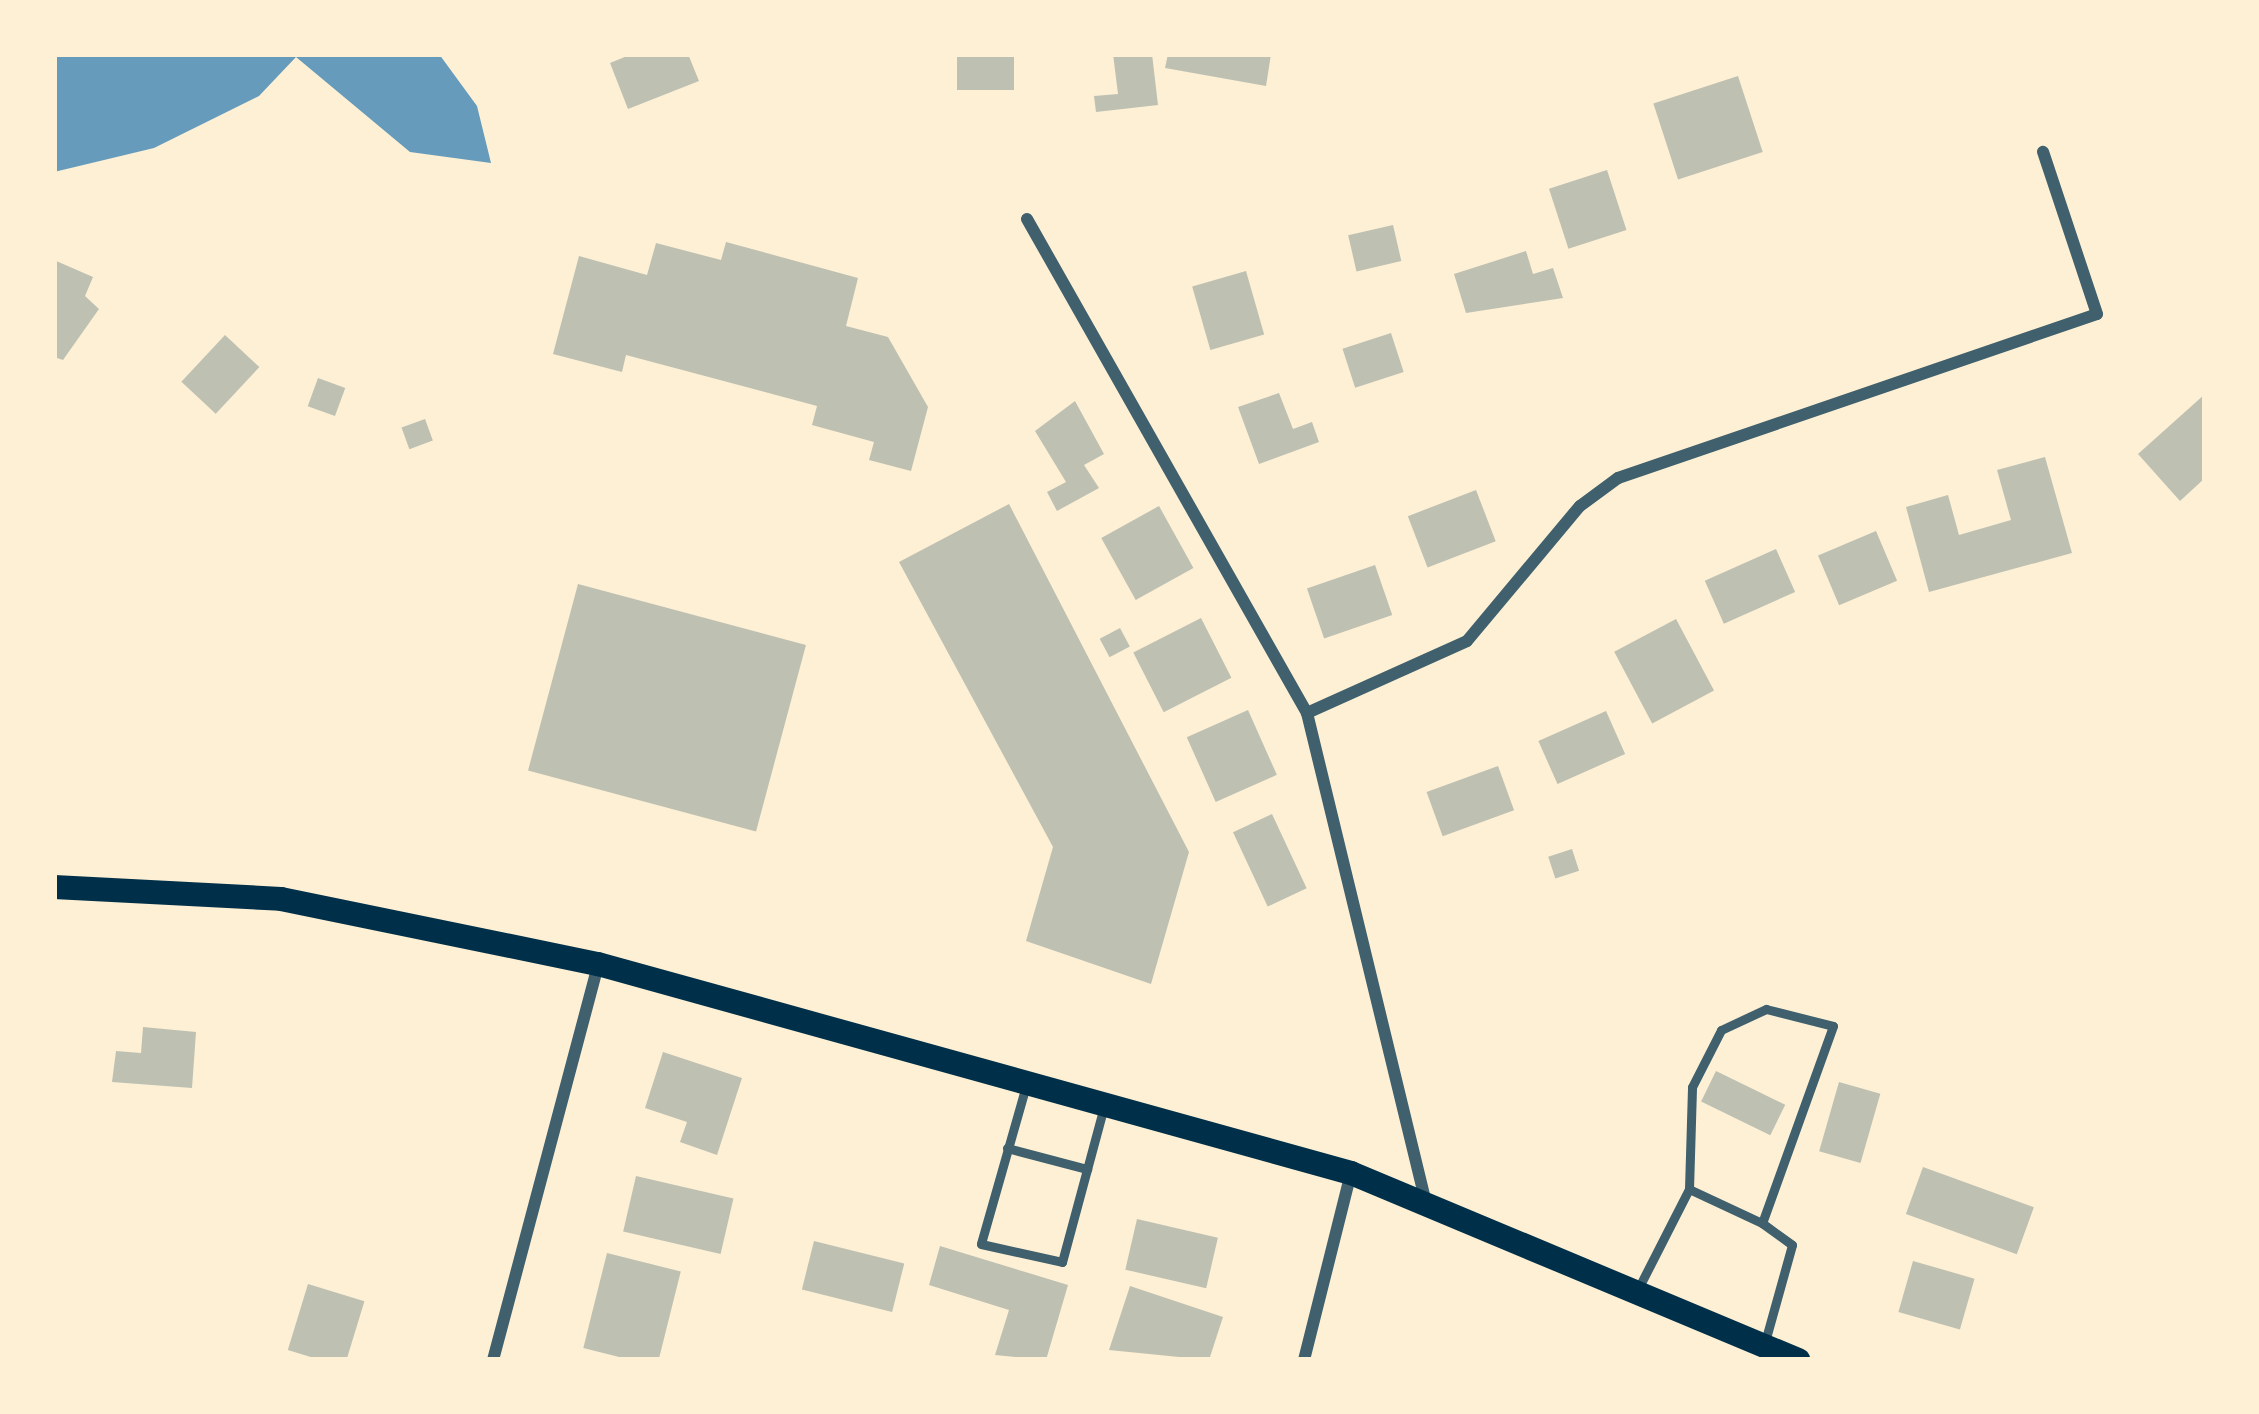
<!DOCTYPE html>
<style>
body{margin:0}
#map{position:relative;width:2259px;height:1414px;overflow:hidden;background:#fdf0d5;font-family:"Open Sans",sans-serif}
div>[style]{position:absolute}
.water>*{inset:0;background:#669bbc}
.building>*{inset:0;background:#bec0b2;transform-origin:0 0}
.service>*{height:9px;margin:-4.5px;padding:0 4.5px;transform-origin:4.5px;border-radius:4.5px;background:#3f606c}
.minor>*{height:12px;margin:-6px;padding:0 6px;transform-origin:6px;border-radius:6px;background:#3f606c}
.secondary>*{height:24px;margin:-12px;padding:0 12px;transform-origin:12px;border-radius:12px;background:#003049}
span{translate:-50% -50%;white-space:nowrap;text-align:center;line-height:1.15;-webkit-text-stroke:12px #fdf0d5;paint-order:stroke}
.frame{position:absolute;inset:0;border:57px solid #fdf0d5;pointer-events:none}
</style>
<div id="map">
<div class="water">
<div style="clip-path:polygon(54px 54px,439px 54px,477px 106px,491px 163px,410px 152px,296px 57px,259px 96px,154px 148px,54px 172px)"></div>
</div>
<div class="building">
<div style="clip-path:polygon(632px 54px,688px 54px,699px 81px,628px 109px,610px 63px)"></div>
<div style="left:957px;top:54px;width:57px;height:36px"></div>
<div style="clip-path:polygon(1113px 54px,1152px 54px,1158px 105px,1096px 112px,1094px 96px,1118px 94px)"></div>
<div style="clip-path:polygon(1168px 54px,1271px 54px,1266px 86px,1165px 68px)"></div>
<div style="left:1738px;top:76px;width:80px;height:89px;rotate:72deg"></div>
<div style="left:1607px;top:170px;width:63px;height:61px;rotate:72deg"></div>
<div style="left:1393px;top:225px;width:37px;height:46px;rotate:77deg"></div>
<div style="clip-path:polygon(726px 242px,858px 278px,846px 326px,888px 337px,928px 407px,911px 471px,869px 460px,874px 442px,812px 425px,817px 406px,626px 355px,622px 372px,553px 354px,579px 256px,647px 275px,656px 243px,721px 260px)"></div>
<div style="clip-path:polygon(1526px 251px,1533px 274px,1553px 268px,1563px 298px,1466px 313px,1454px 274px)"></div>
<div style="clip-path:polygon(54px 260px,93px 277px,85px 296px,99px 309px,63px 360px,54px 357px)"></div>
<div style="left:1246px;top:271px;width:66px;height:56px;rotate:74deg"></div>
<div style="left:1391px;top:333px;width:41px;height:51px;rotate:72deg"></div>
<div style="left:225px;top:335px;width:47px;height:64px;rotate:43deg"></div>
<div style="left:318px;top:378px;width:29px;height:30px;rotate:20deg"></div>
<div style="clip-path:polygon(1279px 393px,1293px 429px,1312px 422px,1319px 442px,1259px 464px,1238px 407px)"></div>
<div style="clip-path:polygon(2205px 394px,2205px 478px,2180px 501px,2138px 454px)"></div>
<div style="clip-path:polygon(1075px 401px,1104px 454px,1084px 465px,1099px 488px,1057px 511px,1047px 492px,1066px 482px,1035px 431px)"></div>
<div style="left:425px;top:419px;width:23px;height:25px;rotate:70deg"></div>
<div style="clip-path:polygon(2045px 457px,2072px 553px,1929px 592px,1906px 507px,1948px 495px,1959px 535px,2011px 520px,1997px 470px)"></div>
<div style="left:1476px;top:490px;width:55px;height:73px;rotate:69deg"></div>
<div style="clip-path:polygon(1009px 504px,1189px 852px,1151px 984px,1026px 941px,1053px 847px,899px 562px)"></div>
<div style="left:1159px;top:506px;width:71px;height:66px;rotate:61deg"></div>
<div style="left:1876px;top:531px;width:54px;height:63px;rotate:67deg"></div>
<div style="left:1776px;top:549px;width:47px;height:78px;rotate:66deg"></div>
<div style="left:1375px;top:565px;width:53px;height:72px;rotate:71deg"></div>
<div style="left:578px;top:584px;width:236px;height:193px;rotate:15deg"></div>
<div style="left:1201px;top:618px;width:67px;height:76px;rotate:63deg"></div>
<div style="left:1676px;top:619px;width:81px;height:70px;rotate:62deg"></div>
<div style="left:1120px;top:628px;width:21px;height:23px;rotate:62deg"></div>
<div style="left:1248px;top:710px;width:71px;height:67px;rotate:66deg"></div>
<div style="left:1606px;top:711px;width:47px;height:74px;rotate:66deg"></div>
<div style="left:1498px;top:766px;width:47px;height:76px;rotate:70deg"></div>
<div style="left:1272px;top:814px;width:82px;height:43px;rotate:65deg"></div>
<div style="left:1572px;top:849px;width:23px;height:25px;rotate:72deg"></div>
<div style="clip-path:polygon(143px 1027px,196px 1032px,192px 1088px,112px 1082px,116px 1051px,141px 1053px)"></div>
<div style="clip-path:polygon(663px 1052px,742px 1078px,717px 1155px,680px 1142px,687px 1122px,645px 1108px)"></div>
<div style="left:1716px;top:1071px;width:77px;height:34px;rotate:26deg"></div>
<div style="left:1839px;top:1082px;width:43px;height:72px;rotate:16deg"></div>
<div style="left:1923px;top:1167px;width:118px;height:50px;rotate:20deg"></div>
<div style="left:636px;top:1176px;width:100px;height:57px;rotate:13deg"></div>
<div style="left:1137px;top:1219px;width:83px;height:52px;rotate:13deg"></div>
<div style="left:814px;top:1241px;width:93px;height:50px;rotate:14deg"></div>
<div style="clip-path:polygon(940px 1246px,1068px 1285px,1046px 1360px,995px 1355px,1009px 1310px,929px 1285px)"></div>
<div style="left:607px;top:1253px;width:76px;height:98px;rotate:14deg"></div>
<div style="left:1913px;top:1261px;width:64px;height:53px;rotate:16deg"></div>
<div style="left:308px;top:1284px;width:59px;height:69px;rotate:17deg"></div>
<div style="clip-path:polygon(1130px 1286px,1223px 1317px,1209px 1360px,1109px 1350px)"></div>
</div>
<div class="service">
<div style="left:1027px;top:1082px;width:168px;rotate:105.9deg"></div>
<div style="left:981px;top:1244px;width:83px;rotate:12.5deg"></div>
<div style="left:1062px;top:1262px;width:157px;rotate:-74.9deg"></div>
<div style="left:1007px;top:1148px;width:83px;rotate:14.7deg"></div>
<div style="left:1689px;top:1189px;width:102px;rotate:-88.3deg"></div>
<div style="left:1692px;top:1087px;width:64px;rotate:-63deg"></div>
<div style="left:1721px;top:1030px;width:50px;rotate:-25deg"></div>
<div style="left:1766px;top:1009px;width:69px;rotate:14.2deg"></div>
<div style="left:1833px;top:1026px;width:209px;rotate:109.8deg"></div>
<div style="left:1762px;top:1223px;width:37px;rotate:36deg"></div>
<div style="left:1792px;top:1245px;width:104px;rotate:105.6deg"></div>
<div style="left:1638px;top:1289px;width:112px;rotate:-63deg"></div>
<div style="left:1689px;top:1189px;width:81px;rotate:25deg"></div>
</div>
<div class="minor">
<div style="left:1027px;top:219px;width:568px;rotate:60.46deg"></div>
<div style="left:1307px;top:713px;width:500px;rotate:76.35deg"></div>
<div style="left:1307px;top:713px;width:175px;rotate:-24.2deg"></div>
<div style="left:1467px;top:641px;width:176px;rotate:-50.1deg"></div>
<div style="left:1580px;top:506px;width:47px;rotate:-36.4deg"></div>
<div style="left:1618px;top:478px;width:506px;rotate:-18.9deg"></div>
<div style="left:2097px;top:314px;width:171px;rotate:-108.4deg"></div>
<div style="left:493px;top:1360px;width:410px;rotate:-75.1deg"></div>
<div style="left:1304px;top:1360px;width:193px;rotate:-75.9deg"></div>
</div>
<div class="secondary">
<div style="left:54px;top:887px;width:227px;rotate:3deg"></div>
<div style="left:281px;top:899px;width:324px;rotate:11.6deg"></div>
<div style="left:598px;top:964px;width:781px;rotate:15.51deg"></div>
<div style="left:1351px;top:1173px;width:485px;rotate:22.7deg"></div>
</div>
<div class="frame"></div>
</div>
